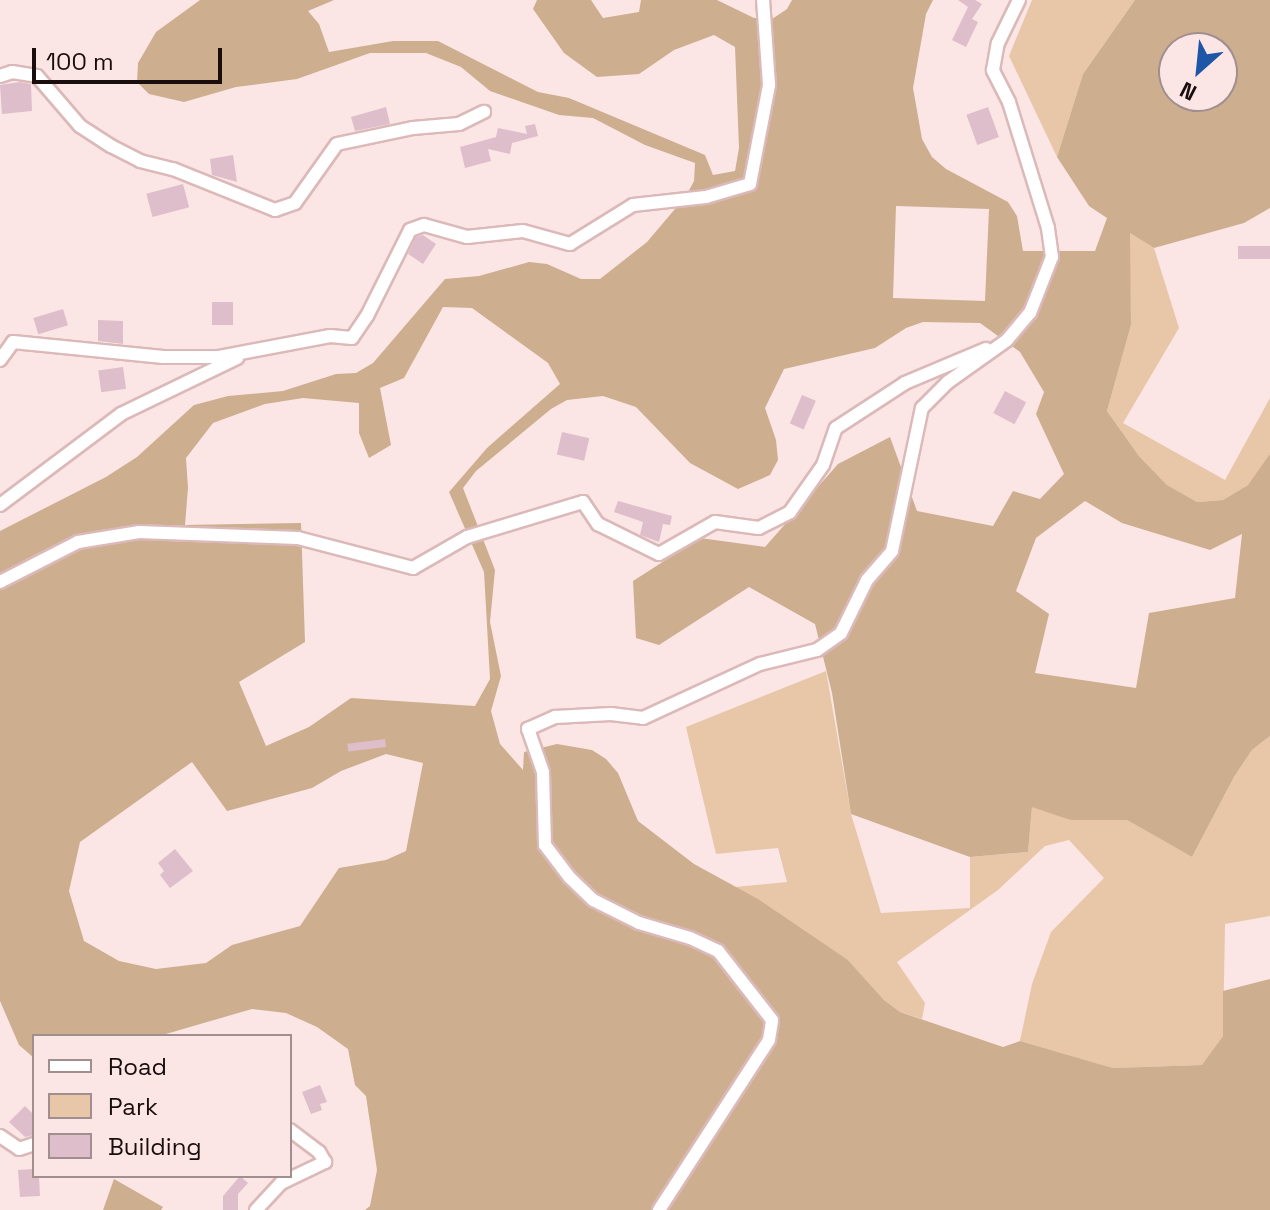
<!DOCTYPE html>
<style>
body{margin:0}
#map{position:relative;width:1270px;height:1210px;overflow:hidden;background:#fbe6e5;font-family:"Space Grotesk",sans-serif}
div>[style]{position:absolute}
.green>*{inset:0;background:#e7c7a8}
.forest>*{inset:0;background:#cdae8f}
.building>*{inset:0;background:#debeca;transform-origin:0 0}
.roads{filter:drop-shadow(2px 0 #dcb9b9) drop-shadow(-2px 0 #dcb9b9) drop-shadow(0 2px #dcb9b9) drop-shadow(0 -2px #dcb9b9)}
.street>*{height:12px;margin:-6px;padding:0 6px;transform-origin:6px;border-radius:6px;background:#fff}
span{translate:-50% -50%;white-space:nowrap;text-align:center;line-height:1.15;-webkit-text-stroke:6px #fbe6e5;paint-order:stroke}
.legend{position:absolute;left:32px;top:1034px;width:260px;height:144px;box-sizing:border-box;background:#fbe6e5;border:2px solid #a18f8f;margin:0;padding:10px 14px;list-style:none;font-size:24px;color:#190d0d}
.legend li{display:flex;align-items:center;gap:16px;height:40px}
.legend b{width:40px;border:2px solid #a18f8f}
.north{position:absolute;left:1158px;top:32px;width:80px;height:80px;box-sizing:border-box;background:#fbe6e5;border:2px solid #a18f8f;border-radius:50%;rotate:207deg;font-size:22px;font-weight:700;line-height:32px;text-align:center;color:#190d0d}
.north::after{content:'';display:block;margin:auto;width:28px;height:36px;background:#1d55a7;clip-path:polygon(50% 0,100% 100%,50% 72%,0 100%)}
.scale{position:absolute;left:32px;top:48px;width:190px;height:36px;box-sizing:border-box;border:4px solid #190d0d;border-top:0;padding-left:10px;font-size:24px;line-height:28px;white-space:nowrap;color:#190d0d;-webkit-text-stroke:6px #fbe6e5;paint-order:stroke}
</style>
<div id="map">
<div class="green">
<div style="clip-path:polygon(1032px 0,1135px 0,1083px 74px,1057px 157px,1009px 56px)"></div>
<div style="clip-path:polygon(1129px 232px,1154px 248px,1179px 328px,1123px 423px,1225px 480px,1270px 398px,1270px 454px,1267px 462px,1248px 485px,1223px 500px,1197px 502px,1167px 485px,1139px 456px,1107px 411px,1131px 325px)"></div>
<div style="clip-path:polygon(826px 671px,851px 814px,881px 913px,970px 908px,970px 857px,1028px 852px,1032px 806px,1070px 820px,1127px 820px,1192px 857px,1234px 777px,1252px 750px,1270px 736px,1270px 916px,1225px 924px,1223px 1036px,1203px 1065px,1113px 1068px,1020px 1041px,1032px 984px,1051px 932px,1104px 878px,1069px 840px,1045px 846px,998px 890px,897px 962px,925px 1003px,922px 1019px,900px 1012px,884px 1000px,848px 960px,735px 887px,787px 882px,778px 848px,716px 854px,686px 727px)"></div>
</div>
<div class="forest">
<div style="clip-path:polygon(evenodd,200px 0,334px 0,308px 11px,319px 24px,329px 52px,393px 41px,438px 41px,538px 92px,569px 98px,705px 155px,713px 175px,735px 171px,739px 148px,735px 47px,714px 35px,674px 50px,639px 74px,597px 77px,564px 53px,533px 9px,537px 0,591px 0,603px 18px,639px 12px,641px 0,717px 0,754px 18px,772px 19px,787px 9px,792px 0,933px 0,926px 14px,913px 88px,922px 139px,932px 157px,946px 169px,1008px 202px,1017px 216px,1023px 251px,1095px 251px,1107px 218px,1089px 206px,1057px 157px,1083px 74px,1135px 0,1270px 0,1270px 208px,1244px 223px,1154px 248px,1130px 233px,1131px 325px,1107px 411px,1139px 456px,1167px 485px,1197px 502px,1223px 500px,1248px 485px,1270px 454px,1270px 736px,1252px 750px,1234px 777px,1192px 857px,1127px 820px,1070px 820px,1032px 807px,1028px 852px,970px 857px,851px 814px,832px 693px,815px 624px,749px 587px,659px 645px,636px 638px,633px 581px,700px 538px,765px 547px,838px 464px,890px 437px,917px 511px,993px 526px,1013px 491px,1040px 499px,1064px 474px,1036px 414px,1044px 392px,1020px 352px,980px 323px,923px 322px,906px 328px,875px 348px,784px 369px,765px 408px,776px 440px,778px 460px,770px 475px,738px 489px,690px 463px,636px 407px,603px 396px,567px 400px,551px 409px,476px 471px,463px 488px,495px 570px,490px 622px,501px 676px,491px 711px,500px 744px,523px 770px,524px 752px,557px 744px,592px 750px,606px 759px,618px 773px,638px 821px,694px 864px,758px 899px,848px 960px,884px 1000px,900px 1012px,1003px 1047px,1020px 1041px,1113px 1068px,1202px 1065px,1223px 1036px,1223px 991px,1270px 979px,1270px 1210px,365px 1210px,370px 1206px,377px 1170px,366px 1096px,355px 1085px,348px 1049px,317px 1027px,286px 1013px,252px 1009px,159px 1036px,34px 1036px,34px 1058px,19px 1045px,0 1001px,0 531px,106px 477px,137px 457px,194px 405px,228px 396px,283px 391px,336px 374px,356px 373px,373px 363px,445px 279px,479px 276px,529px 262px,547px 264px,581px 279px,600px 279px,647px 242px,686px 196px,694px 181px,695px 163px,645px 145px,593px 118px,559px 115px,490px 91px,461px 67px,426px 53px,370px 53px,297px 79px,236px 87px,184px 102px,149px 94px,137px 82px,138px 63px,156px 32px,200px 0,1174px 48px,1222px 48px,1222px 96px,1174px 96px,1174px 48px,200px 0,896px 206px,989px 209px,985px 301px,893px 298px,896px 206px,200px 0,443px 307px,472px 308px,548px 363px,560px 384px,487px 448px,449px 492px,484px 572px,490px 679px,475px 706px,351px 698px,309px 727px,266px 746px,239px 682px,305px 642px,301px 523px,185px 525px,188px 488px,186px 458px,213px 423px,265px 404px,303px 398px,359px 403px,359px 433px,369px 458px,391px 445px,380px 388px,404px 378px,443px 307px,200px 0,1085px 501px,1122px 523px,1210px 550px,1242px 534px,1235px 598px,1149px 613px,1136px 688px,1035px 673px,1049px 614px,1016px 591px,1036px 538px,1085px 501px,200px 0,386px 754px,423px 763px,406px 851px,386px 860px,339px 868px,300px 926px,232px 945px,206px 963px,156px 969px,119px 961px,84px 941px,69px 891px,80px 842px,192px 762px,227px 811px,312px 788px,341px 771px,386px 754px)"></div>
<div style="clip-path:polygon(114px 1179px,163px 1207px,161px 1210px,103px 1210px)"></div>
</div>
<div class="building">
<div style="clip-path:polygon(958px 0,975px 0,982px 4px,972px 19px,978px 22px,966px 47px,952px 40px,968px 7px)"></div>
<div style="clip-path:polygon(20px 82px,31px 84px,32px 111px,2px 114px,0 85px)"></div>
<div style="clip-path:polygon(386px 107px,390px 124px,355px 131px,351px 117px)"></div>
<div style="left:988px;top:107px;width:32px;height:23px;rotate:70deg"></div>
<div style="clip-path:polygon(535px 124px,538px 136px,512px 143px,510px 154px,488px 149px,491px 161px,465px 168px,460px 147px,496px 137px,498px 128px,527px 134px,525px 126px)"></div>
<div style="clip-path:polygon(233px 155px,237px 182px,212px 175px,210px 159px)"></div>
<div style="left:183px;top:184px;width:24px;height:38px;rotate:75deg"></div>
<div style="clip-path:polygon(423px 235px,436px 244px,423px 264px,408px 254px,416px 237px)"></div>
<div style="left:1270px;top:246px;width:13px;height:32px;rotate:90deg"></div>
<div style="left:233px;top:302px;width:23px;height:21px;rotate:90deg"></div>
<div style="left:63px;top:309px;width:17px;height:31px;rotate:73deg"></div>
<div style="clip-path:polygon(98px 320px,123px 321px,123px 344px,98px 341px)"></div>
<div style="left:123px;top:367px;width:22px;height:25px;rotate:82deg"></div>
<div style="left:1005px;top:391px;width:24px;height:25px;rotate:28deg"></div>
<div style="left:802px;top:395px;width:15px;height:31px;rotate:23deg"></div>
<div style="left:562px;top:432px;width:28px;height:23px;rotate:13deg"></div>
<div style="clip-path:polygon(618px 501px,672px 516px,670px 525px,663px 524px,659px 542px,640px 535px,643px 522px,614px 512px)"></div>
<div style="left:385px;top:739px;width:8px;height:38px;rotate:83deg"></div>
<div style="clip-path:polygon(175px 849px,193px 871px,170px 888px,160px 875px,164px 871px,158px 863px)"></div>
<div style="clip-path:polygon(320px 1085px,327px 1102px,320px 1104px,322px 1110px,311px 1114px,302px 1092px)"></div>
<div style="clip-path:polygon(25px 1106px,34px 1115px,34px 1135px,25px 1137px,9px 1122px)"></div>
<div style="clip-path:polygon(34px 1169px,34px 1176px,39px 1176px,40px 1196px,20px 1197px,18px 1170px)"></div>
<div style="clip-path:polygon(240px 1176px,248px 1183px,238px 1194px,238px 1210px,223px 1210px,223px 1196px)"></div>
</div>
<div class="roads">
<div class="street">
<div style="left:0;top:76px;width:13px;rotate:-18deg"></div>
<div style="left:12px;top:72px;width:25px;rotate:9deg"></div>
<div style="left:37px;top:76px;width:66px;rotate:49.3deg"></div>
<div style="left:80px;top:126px;width:37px;rotate:33deg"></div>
<div style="left:111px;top:146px;width:33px;rotate:27deg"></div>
<div style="left:140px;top:161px;width:34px;rotate:14deg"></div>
<div style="left:173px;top:169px;width:110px;rotate:21.9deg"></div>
<div style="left:275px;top:210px;width:21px;rotate:-19deg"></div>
<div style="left:295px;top:203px;width:72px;rotate:-54.6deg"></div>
<div style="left:337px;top:144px;width:78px;rotate:-11.9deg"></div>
<div style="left:413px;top:128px;width:46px;rotate:-5deg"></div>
<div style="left:459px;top:124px;width:28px;rotate:-26deg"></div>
<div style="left:0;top:360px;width:22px;rotate:-54deg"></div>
<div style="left:13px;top:342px;width:151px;rotate:5.7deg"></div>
<div style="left:163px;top:357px;width:56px"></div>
<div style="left:219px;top:357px;width:113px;rotate:-10.7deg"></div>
<div style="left:330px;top:336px;width:22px;rotate:5deg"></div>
<div style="left:352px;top:338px;width:27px;rotate:-56deg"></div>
<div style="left:367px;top:316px;width:96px;rotate:-63.4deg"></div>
<div style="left:410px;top:230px;width:15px;rotate:-20deg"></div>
<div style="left:424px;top:225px;width:45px;rotate:15.6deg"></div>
<div style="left:467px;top:237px;width:56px;rotate:-6.1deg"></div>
<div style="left:523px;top:231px;width:49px;rotate:15.5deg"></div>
<div style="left:570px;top:244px;width:74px;rotate:-31.8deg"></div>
<div style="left:633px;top:205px;width:73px;rotate:-6.3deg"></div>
<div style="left:706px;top:197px;width:46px;rotate:-16.5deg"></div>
<div style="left:750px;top:184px;width:101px;rotate:-79.1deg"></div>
<div style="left:769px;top:85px;width:85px;rotate:-94deg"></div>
<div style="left:0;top:505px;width:151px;rotate:-36.9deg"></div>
<div style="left:121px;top:414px;width:129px;rotate:-25.8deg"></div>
<div style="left:0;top:582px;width:88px;rotate:-27.1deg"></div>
<div style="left:78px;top:542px;width:62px;rotate:-9.3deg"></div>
<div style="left:139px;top:532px;width:159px;rotate:2.2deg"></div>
<div style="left:298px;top:538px;width:119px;rotate:14.6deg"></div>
<div style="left:413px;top:568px;width:62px;rotate:-29.9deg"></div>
<div style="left:467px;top:537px;width:121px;rotate:-16.8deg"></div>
<div style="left:583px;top:502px;width:27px;rotate:56deg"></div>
<div style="left:598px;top:524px;width:68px;rotate:26.2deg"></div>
<div style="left:659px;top:554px;width:64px;rotate:-29.7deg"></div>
<div style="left:715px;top:522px;width:44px;rotate:7.8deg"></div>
<div style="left:759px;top:528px;width:35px;rotate:-27deg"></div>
<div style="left:790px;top:512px;width:57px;rotate:-54.9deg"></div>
<div style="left:823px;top:465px;width:39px;rotate:-71deg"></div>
<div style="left:836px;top:428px;width:82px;rotate:-33.1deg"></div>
<div style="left:905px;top:383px;width:88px;rotate:-22.8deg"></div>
<div style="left:0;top:1136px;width:23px;rotate:34deg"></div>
<div style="left:19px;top:1149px;width:16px;rotate:-18deg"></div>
<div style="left:256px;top:1210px;width:37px;rotate:-47deg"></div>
<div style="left:281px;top:1183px;width:49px;rotate:-25.5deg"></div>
<div style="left:325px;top:1162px;width:12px;rotate:-121deg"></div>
<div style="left:319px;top:1152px;width:36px;rotate:-143deg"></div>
<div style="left:659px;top:1210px;width:202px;rotate:-57.1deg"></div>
<div style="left:769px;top:1040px;width:20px;rotate:-81deg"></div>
<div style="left:772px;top:1020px;width:88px;rotate:-128deg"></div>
<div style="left:718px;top:951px;width:31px;rotate:-155deg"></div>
<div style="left:690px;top:938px;width:53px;rotate:-163.6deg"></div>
<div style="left:639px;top:923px;width:51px;rotate:-153.4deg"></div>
<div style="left:593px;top:900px;width:32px;rotate:-136deg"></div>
<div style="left:570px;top:878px;width:41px;rotate:-127.1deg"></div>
<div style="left:545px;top:845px;width:73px;rotate:-91.6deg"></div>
<div style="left:543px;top:772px;width:46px;rotate:-109.2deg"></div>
<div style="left:528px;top:729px;width:30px;rotate:-24deg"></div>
<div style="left:555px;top:717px;width:56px;rotate:-3.1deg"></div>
<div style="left:611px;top:714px;width:32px;rotate:7deg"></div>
<div style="left:643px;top:718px;width:129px;rotate:-24.8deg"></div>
<div style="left:760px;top:664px;width:59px;rotate:-13.8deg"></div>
<div style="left:817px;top:650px;width:29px;rotate:-35deg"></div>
<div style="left:841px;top:633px;width:59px;rotate:-63.9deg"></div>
<div style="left:867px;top:580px;width:38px;rotate:-49deg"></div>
<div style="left:892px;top:551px;width:146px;rotate:-78.2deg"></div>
<div style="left:922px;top:408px;width:37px;rotate:-45deg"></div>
<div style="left:948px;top:382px;width:72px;rotate:-35.4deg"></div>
<div style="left:1007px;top:340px;width:35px;rotate:-50deg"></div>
<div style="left:1030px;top:313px;width:60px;rotate:-68.6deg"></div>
<div style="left:1052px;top:257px;width:29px;rotate:-98deg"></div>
<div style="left:1048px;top:228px;width:132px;rotate:-107.2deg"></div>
<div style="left:1009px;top:102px;width:36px;rotate:-117deg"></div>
<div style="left:993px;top:70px;width:27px;rotate:-80deg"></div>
<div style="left:998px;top:43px;width:48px;rotate:-64deg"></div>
</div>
</div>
<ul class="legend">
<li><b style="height:10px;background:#fff"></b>Road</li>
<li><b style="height:22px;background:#e7c7a8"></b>Park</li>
<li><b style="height:22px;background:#debeca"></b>Building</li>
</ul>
<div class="north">N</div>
<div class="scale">100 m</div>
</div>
